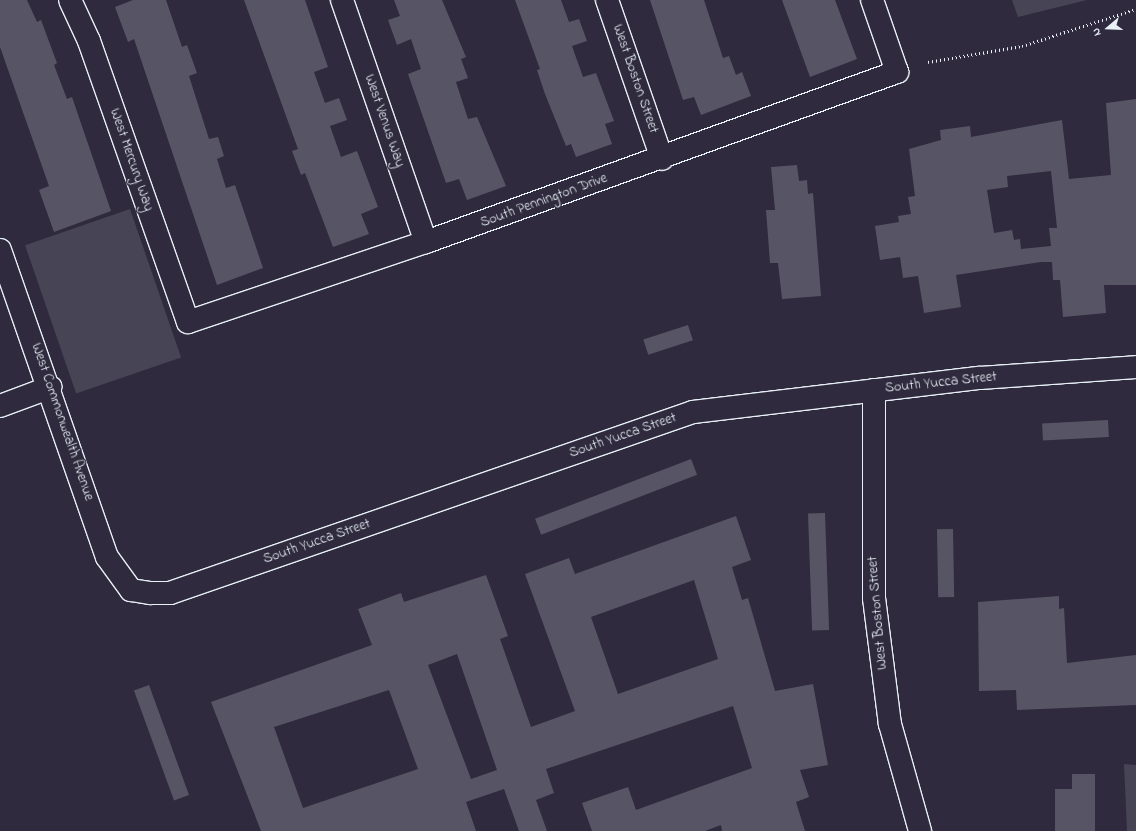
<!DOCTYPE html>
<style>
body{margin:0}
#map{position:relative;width:1136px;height:831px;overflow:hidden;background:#2f2a3d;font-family:"Indie Flower",sans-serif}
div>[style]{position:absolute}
.green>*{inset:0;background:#464455;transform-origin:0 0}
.building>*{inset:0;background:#575565;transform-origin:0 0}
.path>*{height:2.5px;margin-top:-1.25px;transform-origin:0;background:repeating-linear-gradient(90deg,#e8f1f8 0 1px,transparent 0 4px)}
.roads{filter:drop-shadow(1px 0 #e8f1f8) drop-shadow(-1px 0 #e8f1f8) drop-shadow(0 1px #e8f1f8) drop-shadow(0 -1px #e8f1f8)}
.minor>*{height:22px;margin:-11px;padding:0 11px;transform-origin:11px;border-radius:11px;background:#2f2a3d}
.tertiary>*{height:22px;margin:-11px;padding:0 11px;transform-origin:11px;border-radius:11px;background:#2f2a3d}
span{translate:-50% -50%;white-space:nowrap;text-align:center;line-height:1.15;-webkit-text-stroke:3px #2f2a3d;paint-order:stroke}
.street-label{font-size:14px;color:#e8f1f8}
.north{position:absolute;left:1088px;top:8px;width:40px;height:40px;-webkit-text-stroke:3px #2f2a3d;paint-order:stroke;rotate:251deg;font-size:11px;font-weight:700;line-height:16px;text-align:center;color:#e8f1f8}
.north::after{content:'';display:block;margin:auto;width:14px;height:18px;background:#e8f1f8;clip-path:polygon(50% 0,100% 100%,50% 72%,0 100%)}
</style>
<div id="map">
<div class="green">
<div style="clip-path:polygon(1012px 0,1087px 0,1018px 17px)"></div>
<div style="left:130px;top:209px;width:157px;height:111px;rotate:71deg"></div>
<div style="clip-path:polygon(1124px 764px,1136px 765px,1136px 831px,1127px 831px)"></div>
</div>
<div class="building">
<div style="clip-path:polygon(0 0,27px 0,37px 22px,41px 20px,57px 63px,54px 65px,67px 99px,72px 97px,111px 211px,54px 232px,39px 190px,49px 186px,0 47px)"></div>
<div style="clip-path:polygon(133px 0,166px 0,182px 47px,187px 45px,197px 73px,189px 76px,209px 139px,218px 137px,224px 156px,217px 159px,226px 188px,235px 185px,263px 268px,217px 285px,134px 39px,128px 42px,115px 7px)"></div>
<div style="clip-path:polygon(244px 0,305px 0,328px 67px,314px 72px,325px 103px,339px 98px,347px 120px,330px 126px,341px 157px,357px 151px,378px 207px,361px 214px,369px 234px,333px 247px,305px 173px,301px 175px,292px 151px,298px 149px)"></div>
<div style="clip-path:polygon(394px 0,442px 0,466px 57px,461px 59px,468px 78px,456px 82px,468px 119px,477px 117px,506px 186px,467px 200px,459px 179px,446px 183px,408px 74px,421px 69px,411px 39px,397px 45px,388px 20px,400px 16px)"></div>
<div style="clip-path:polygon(515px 0,561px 0,569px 22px,579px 19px,587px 41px,572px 46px,583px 77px,596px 73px,614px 121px,605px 124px,612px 144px,576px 157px,571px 144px,566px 146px,545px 94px,537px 70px,540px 69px)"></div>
<div style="clip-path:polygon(650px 0,704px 0,723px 58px,729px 56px,736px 75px,742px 72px,751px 96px,701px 115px,694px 97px,683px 100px)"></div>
<div style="clip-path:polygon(782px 0,835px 0,857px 59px,810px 77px)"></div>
<div style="clip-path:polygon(evenodd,1136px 99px,1136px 285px,1104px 285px,1106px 313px,1063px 317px,1060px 280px,1053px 280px,1052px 262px,1041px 262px,956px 275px,961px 307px,924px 313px,918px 276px,903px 278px,900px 257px,880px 260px,875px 226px,899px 222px,898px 216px,911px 214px,908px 197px,915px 196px,909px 149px,941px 140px,940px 130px,970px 126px,971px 137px,1062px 120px,1069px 179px,1111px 175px,1106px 103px,1136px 99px,1051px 171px,1057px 228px,1049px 228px,1051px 246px,1021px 249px,1020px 239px,1014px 240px,1012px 230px,994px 233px,987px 190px,1008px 187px,1007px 176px,1051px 171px)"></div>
<div style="clip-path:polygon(797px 165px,799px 181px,807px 180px,808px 194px,813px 193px,821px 296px,782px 299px,778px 263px,770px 263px,766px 210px,775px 210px,771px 167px)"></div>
<div style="left:688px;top:325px;width:16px;height:47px;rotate:72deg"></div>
<div style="left:1108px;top:420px;width:17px;height:66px;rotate:87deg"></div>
<div style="left:691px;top:459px;width:17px;height:167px;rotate:69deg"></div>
<div style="left:825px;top:513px;width:117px;height:17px;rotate:88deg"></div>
<div style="clip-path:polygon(evenodd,736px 516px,751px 560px,732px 567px,742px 600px,748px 598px,775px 691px,813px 684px,828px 765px,800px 770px,809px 797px,796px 802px,805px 831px,722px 831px,721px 825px,705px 831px,592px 831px,582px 803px,628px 787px,636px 810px,752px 768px,733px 706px,546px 769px,554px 793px,536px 800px,547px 831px,519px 831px,504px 789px,466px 802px,476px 831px,261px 831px,211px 702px,372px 645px,358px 609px,401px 593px,404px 602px,486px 575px,508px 636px,500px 639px,531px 727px,575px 711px,525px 574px,569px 558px,575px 574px,736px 516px,694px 580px,718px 659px,618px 694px,591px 617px,694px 580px,736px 516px,457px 654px,497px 770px,471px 779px,428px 665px,457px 654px,736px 516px,389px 690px,418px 769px,303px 808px,274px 727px,389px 690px)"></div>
<div style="left:953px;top:529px;width:68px;height:16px;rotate:89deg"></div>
<div style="clip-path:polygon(1059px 596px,1059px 609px,1064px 608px,1067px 663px,1136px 655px,1136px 705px,1017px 710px,1016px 690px,979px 691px,978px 602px)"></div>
<div style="left:149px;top:685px;width:117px;height:16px;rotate:70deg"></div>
<div style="clip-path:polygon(1072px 774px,1095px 774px,1095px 831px,1055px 831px,1055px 789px,1072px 789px)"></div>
</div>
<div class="path">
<div style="left:928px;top:62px;width:95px;rotate:-9.7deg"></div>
<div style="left:1022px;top:46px;width:120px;rotate:-18deg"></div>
</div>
<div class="roads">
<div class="minor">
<div style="left:70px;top:0;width:45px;rotate:65.1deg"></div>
<div style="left:89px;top:41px;width:298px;rotate:70.6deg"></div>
<div style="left:188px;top:322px;width:251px;rotate:-18.6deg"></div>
<div style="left:426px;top:242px;width:501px;rotate:-19.85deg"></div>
<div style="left:897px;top:72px;width:76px;rotate:-109.1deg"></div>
<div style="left:342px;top:0;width:256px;rotate:70.9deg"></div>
<div style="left:607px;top:0;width:168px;rotate:70.9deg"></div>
<div style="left:874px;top:390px;width:208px;rotate:90deg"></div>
<div style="left:874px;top:598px;width:127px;rotate:82.8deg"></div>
<div style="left:890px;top:724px;width:111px;rotate:74.3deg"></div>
</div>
<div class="tertiary">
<div style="left:0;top:250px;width:325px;rotate:70.8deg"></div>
<div style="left:107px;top:557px;width:41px;rotate:54deg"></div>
<div style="left:131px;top:590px;width:20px;rotate:9deg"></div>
<div style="left:151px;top:593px;width:19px"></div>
<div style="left:170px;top:593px;width:553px;rotate:-19.09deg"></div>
<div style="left:693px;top:412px;width:289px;rotate:-6.8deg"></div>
<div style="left:980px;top:378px;width:156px;rotate:-4deg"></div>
<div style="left:0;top:406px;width:54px;rotate:-20.4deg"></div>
</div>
</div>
<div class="street-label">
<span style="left:635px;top:79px;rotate:71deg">West Boston Street</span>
<span style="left:384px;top:121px;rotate:71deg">West Venus Way</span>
<span style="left:131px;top:160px;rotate:71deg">West Mercury Way</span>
<span style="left:544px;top:201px;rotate:-20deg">South Pennington Drive</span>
<span style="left:941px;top:383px;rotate:-6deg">South Yucca Street</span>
<span style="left:62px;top:422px;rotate:71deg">West Commonwealth Avenue</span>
<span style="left:623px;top:436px;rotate:-19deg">South Yucca Street</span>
<span style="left:317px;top:542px;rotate:-19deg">South Yucca Street</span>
<span style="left:878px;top:613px;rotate:-95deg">West Boston Street</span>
</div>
<div class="north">N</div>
</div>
